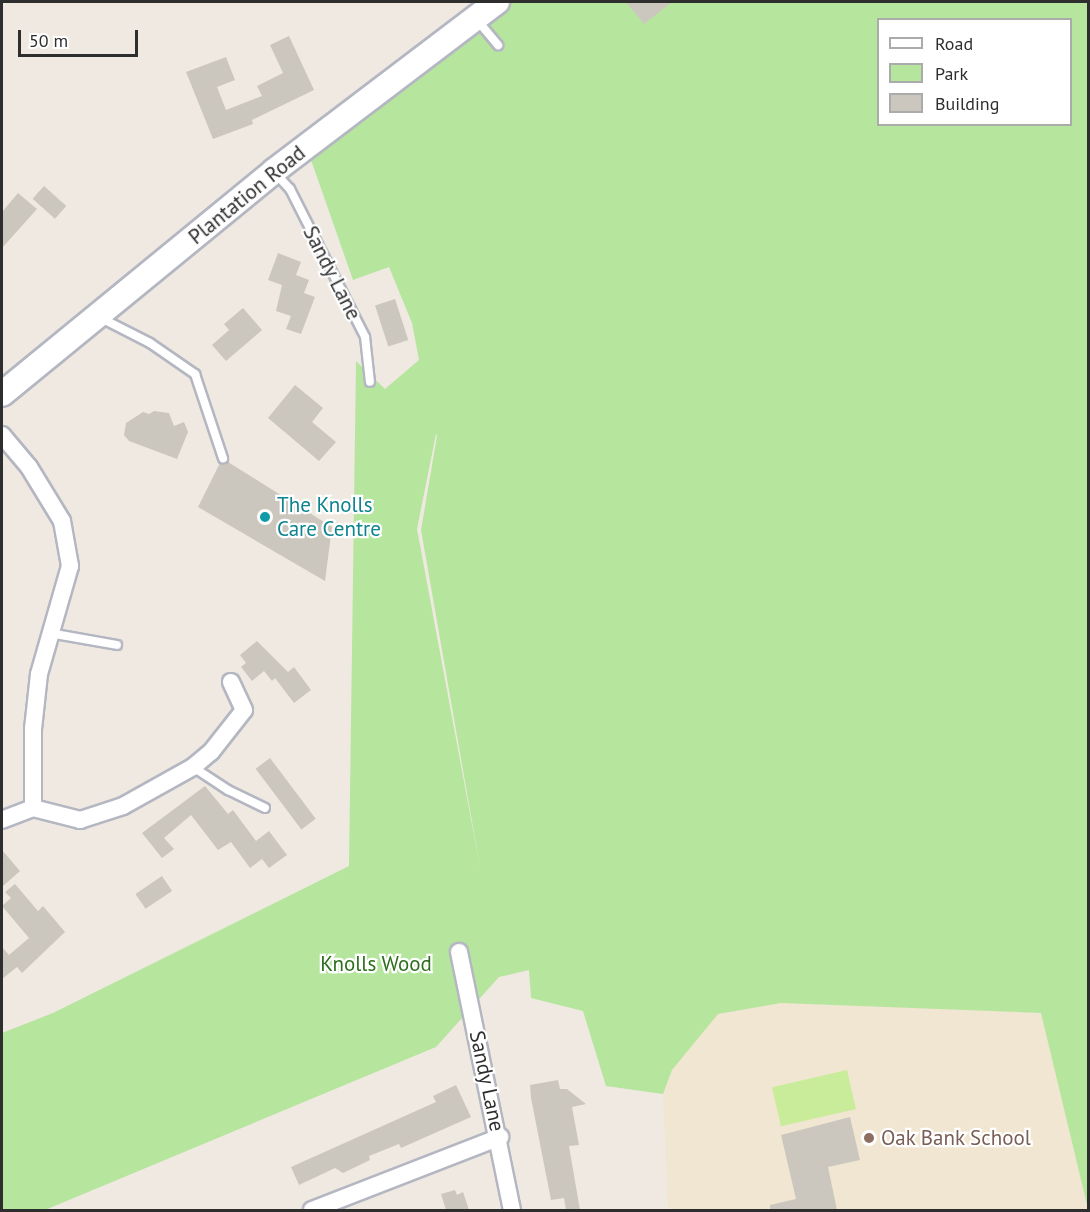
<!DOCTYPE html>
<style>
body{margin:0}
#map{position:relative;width:1090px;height:1212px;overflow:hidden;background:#efe9e1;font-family:"PT Sans",sans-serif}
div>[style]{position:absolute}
.education>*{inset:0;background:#f0e6d1}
.green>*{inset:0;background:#b6e59e}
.pitch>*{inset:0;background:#c9ec9a;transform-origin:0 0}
.building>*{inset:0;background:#cbc7bf;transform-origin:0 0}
.roads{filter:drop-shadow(2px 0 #b4b7c1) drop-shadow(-2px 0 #b4b7c1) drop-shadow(0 2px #b4b7c1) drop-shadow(0 -2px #b4b7c1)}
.lane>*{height:8px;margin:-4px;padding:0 4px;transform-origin:4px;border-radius:4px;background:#fff}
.street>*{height:16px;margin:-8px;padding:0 8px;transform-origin:8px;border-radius:8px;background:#fff}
.secondary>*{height:24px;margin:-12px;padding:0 12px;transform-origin:12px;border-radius:12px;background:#fff}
.dots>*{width:16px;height:16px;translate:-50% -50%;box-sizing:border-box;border:3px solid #fff;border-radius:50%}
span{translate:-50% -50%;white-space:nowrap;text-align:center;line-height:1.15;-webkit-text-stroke:4.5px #fff;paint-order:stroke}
.street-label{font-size:21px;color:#2e2e2e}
.culture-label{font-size:21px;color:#0d838f}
.left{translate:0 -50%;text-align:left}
.park-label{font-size:21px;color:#2c6e1b}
.education-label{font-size:21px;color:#785e54}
.frame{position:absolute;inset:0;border:3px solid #2e2e2e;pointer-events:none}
.legend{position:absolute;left:877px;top:18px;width:195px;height:108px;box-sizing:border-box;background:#fff;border:2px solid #ababab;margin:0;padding:8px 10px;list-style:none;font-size:18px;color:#2e2e2e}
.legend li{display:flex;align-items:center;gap:12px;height:30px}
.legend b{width:30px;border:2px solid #ababab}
.scale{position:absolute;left:18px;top:30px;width:120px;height:27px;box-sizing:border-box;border:3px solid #2e2e2e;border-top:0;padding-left:8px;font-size:18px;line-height:21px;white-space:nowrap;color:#2e2e2e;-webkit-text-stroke:4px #fff;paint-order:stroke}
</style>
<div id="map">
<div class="education">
<div style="clip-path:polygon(781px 1003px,1041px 1012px,1088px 1210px,668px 1210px,663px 1094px,672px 1070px,717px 1014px)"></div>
</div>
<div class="green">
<div style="clip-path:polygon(evenodd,508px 2px,1088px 2px,1088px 1209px,1041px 1013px,781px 1003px,718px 1014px,672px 1070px,663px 1094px,606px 1086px,583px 1011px,531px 998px,529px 970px,499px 977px,436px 1047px,45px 1210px,2px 1210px,2px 1033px,53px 1013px,349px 866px,356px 361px,385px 389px,419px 360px,412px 323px,389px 267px,353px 280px,310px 157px,508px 2px,878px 20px,1070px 20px,1070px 124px,878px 124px,878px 20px,508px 2px,436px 434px,437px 436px,421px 530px,481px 873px,417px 529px,436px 434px)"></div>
</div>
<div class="pitch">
<div style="left:847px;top:1070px;width:40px;height:77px;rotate:77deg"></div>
</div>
<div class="building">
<div style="clip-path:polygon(626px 2px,672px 2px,644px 24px)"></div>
<div style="clip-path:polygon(289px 36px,314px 90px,252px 120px,253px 124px,213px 139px,186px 72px,226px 57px,235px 80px,217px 87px,226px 110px,262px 96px,257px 86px,283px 73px,270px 45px)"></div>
<div style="left:44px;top:186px;width:30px;height:17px;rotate:42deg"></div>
<div style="clip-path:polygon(18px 193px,37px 209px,2px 248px,2px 212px)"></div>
<div style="clip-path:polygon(278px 253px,301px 262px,296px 275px,309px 280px,304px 293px,315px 297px,301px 334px,286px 329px,291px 316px,276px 311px,282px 285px,268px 280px)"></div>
<div style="left:395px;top:299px;width:43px;height:21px;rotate:72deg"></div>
<div style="clip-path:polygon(243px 308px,262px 330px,226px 361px,212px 345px,229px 330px,224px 324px)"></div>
<div style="clip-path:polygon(295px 385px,323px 408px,312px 422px,336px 442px,319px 461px,268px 418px)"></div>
<div style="clip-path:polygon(154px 411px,169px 413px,174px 426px,184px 422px,188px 432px,177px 459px,129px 441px,124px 435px,126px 423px,143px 412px,149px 414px)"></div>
<div style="clip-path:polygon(228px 462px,332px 527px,325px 581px,198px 507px,220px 463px)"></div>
<div style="clip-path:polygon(257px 641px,288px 672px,294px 667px,311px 690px,294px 703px,275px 678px,272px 681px,264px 671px,252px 681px,241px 667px,246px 663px,240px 655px)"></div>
<div style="left:270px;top:758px;width:76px;height:18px;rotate:53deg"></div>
<div style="clip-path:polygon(205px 786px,228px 814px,233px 810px,256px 841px,269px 831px,287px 855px,269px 868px,262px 859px,250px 868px,231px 842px,218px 850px,191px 815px,164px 838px,174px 849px,162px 858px,142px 833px)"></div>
<div style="clip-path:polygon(2px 850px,20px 871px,2px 887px)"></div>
<div style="left:162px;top:876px;width:18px;height:32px;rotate:56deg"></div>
<div style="clip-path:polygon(15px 884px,38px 911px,43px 906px,65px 932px,22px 973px,17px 967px,2px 979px,2px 947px,9px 955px,29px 938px,2px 906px,11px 898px,5px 892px)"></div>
<div style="clip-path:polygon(558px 1080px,560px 1089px,567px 1089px,586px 1104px,572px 1107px,579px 1145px,569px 1146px,580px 1210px,566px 1210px,564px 1198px,551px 1200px,531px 1098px,530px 1085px)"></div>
<div style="clip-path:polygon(456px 1085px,471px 1117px,401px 1148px,399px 1144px,369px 1156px,370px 1160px,343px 1173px,335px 1168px,299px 1185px,291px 1167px,436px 1102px,433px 1096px)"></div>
<div style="clip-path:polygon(850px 1117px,860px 1160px,828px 1167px,837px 1210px,770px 1210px,770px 1205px,796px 1199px,781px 1135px)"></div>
<div style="clip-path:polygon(455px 1190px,457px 1195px,463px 1192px,469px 1210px,446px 1210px,441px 1194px)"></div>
</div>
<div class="roads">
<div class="lane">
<div style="left:477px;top:20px;width:33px;rotate:50deg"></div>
<div style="left:275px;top:173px;width:22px;rotate:47deg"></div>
<div style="left:290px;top:189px;width:166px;rotate:63.1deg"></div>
<div style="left:365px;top:337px;width:45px;rotate:83.7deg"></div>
<div style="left:99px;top:317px;width:57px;rotate:27deg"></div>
<div style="left:150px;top:343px;width:55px;rotate:34.6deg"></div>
<div style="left:195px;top:374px;width:89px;rotate:71.6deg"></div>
<div style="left:49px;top:633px;width:69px;rotate:10deg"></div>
<div style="left:193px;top:767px;width:42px;rotate:33.3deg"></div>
<div style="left:228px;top:790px;width:41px;rotate:25.9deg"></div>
</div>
<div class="street">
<div style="left:2px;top:435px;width:42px;rotate:49.8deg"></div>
<div style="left:29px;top:467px;width:63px;rotate:58.6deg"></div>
<div style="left:62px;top:521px;width:46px;rotate:79.9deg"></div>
<div style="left:70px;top:566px;width:112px;rotate:106deg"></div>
<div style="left:39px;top:674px;width:55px;rotate:96.2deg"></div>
<div style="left:33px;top:729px;width:79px;rotate:90deg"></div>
<div style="left:33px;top:808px;width:33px;rotate:159deg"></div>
<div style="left:33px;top:808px;width:49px;rotate:14.3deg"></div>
<div style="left:80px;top:820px;width:45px;rotate:-18deg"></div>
<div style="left:123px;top:806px;width:80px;rotate:-29.1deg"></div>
<div style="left:193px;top:767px;width:23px;rotate:-40deg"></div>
<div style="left:211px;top:752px;width:53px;rotate:-51.8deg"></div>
<div style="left:244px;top:710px;width:31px;rotate:-115deg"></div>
<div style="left:459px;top:952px;width:263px;rotate:78.4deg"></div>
<div style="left:312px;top:1210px;width:202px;rotate:-21.2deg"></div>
</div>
<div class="secondary">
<div style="left:2px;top:394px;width:352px;rotate:-39.3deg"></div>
<div style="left:274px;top:171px;width:280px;rotate:-37.2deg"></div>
</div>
</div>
<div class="dots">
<div style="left:265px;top:517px;background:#0f9aa8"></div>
<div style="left:869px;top:1138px;background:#8d6e63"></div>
</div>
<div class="street-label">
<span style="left:247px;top:195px;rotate:-39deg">Plantation Road</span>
<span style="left:332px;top:273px;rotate:63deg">Sandy Lane</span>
<span style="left:487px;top:1081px;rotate:78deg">Sandy Lane</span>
</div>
<div class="culture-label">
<span class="left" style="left:277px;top:517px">The Knolls<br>Care Centre</span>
</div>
<div class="park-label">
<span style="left:376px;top:964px">Knolls Wood</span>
</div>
<div class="education-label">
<span class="left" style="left:881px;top:1138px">Oak Bank School</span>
</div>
<div class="frame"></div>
<ul class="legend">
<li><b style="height:8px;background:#fff"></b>Road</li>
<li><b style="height:16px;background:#b6e59e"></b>Park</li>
<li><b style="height:16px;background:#cbc7bf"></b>Building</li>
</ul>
<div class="scale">50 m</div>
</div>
